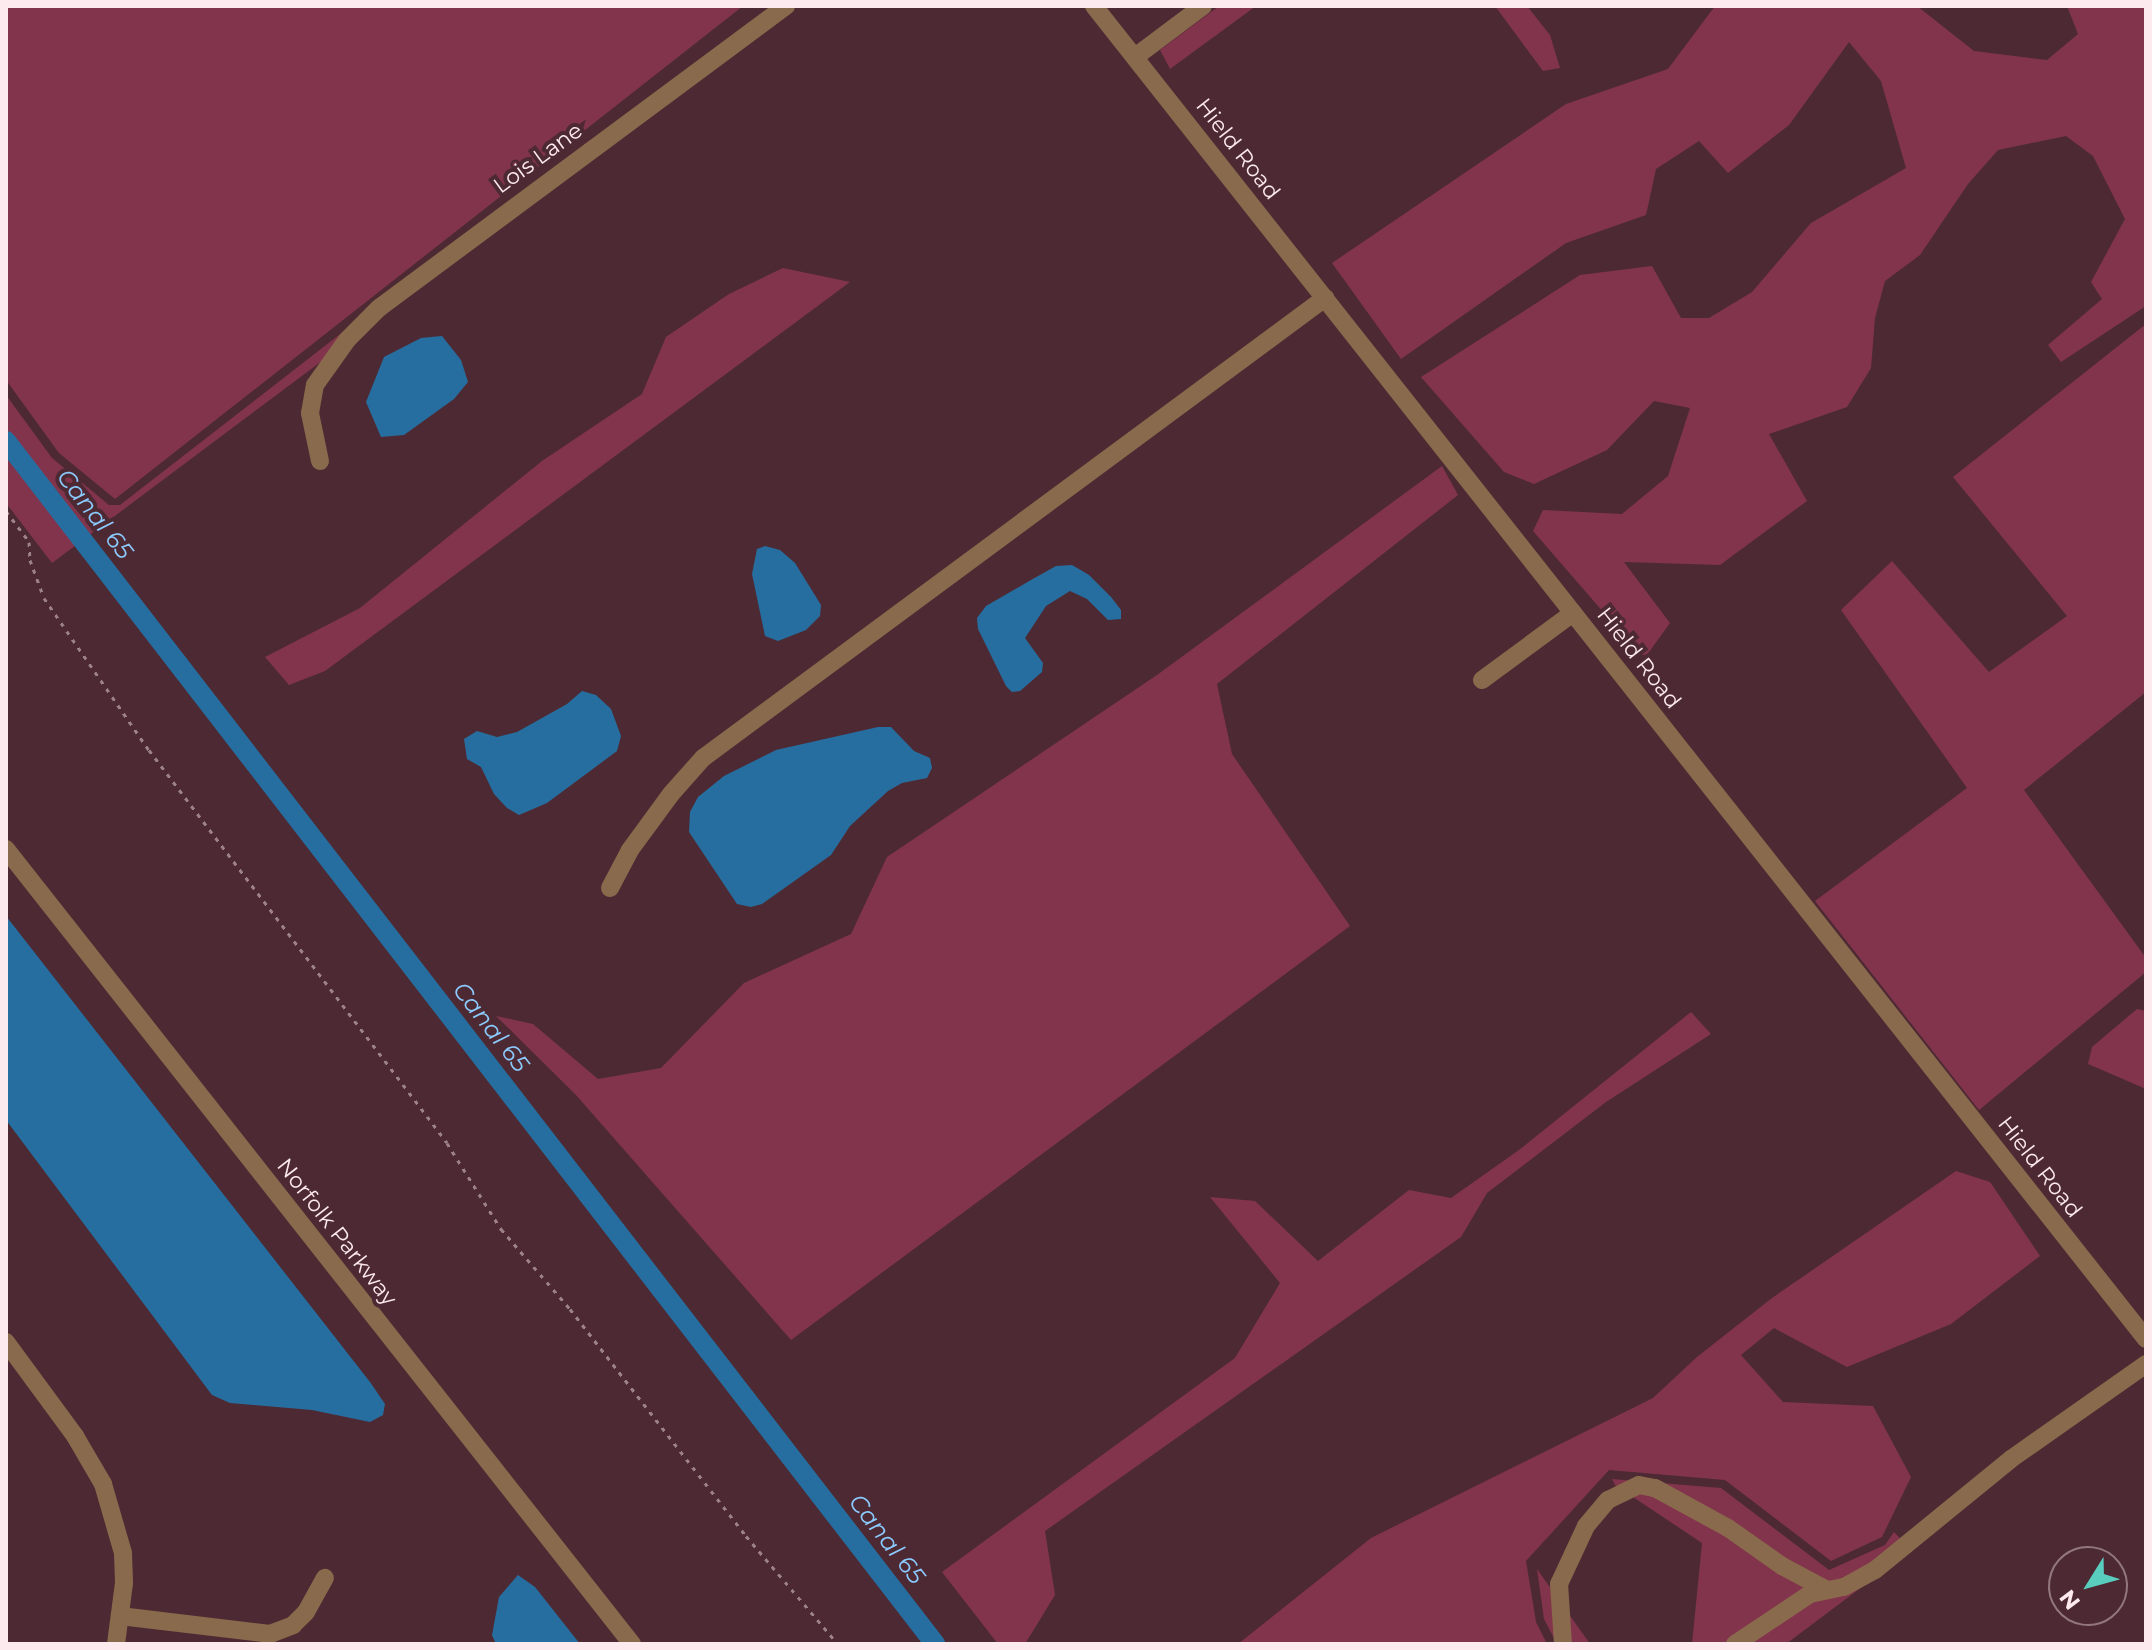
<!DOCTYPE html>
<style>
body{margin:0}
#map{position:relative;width:2152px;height:1650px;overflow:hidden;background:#4d2a33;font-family:Montserrat,sans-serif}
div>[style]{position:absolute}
.green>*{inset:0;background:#82344c}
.water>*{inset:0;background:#276ea0}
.canal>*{height:20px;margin:-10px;padding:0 10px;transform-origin:10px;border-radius:10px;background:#276ea0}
.path>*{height:3px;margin-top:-1.5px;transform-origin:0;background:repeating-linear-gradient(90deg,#9e8289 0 4px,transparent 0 10px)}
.minor>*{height:18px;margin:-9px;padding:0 9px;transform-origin:9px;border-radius:9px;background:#8a6a4c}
span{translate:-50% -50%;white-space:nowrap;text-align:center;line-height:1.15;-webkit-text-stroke:8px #4d2a33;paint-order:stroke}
.street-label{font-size:22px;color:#fdeaee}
.water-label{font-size:24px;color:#8ccbff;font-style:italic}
.frame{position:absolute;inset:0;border:8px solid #fdeaee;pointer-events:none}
.north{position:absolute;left:2048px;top:1546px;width:80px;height:80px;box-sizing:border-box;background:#4d2a33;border:2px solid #93777e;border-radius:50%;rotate:233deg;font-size:22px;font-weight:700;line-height:32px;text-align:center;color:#fdeaee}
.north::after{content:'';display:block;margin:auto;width:28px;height:36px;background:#59cebf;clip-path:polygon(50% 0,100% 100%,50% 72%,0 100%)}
</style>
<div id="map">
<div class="green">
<div style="clip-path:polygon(6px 6px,743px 6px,115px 499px,59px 453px,6px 380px)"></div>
<div style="clip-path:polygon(1219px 6px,1256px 6px,1170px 69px,1160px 50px)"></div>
<div style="clip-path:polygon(1495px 6px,1527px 6px,1550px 35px,1560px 68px,1543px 71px)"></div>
<div style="clip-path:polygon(1715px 6px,1917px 6px,1974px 51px,2047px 60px,2078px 34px,2067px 6px,2146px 6px,2146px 306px,2061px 362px,2048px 345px,2102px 299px,2091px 282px,2125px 219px,2093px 156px,2066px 136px,1998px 150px,1968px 184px,1920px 255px,1885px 281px,1875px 318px,1871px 368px,1847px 407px,1769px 434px,1807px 501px,1720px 565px,1624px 562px,1670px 623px,1644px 659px,1533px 531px,1543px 510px,1622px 514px,1668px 476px,1690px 408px,1654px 401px,1607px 450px,1534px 484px,1504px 472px,1421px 377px,1580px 275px,1652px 266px,1681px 318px,1709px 318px,1752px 292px,1811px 223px,1906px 168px,1881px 81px,1849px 42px,1789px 125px,1728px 173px,1699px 141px,1656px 169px,1646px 215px,1566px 243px,1401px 359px,1332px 263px,1566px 104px,1668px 69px)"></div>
<div style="clip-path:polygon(590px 140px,600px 153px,52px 563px,6px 503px,6px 395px,52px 458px,109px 505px,120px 505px)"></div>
<div style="clip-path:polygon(783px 268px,850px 282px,325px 671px,289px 685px,265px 657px,360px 608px,542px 461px,642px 394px,666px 337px,729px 294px)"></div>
<div style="clip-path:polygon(2146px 324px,2146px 692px,2024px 790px,2146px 958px,2146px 972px,1979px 1110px,1815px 901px,1967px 788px,1841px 610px,1892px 561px,1989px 672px,2067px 616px,1953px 477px)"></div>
<div style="clip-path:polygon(1442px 466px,1458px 495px,1217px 684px,1232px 754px,1350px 926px,791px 1340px,576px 1095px,496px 1016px,533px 1024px,598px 1079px,661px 1068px,744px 983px,851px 934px,887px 857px,1157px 675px)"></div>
<div style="clip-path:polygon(2137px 1009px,2146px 1011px,2146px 1089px,2088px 1064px,2092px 1047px)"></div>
<div style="clip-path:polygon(1691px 1012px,1711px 1034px,1606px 1102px,1487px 1193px,1461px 1237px,1045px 1531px,1055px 1595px,1025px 1644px,998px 1644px,942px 1572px,1235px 1358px,1280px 1283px,1210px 1197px,1255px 1201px,1318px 1261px,1409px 1190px,1451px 1198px,1519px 1150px)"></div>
<div style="clip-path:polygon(1956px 1171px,1990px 1182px,2040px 1256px,1951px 1324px,1847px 1367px,1774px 1328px,1741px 1355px,1783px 1402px,1873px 1406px,1911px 1477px,1882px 1537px,1831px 1561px,1725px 1480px,1609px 1470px,1526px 1561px,1536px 1622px,1547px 1644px,1238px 1644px,1371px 1538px,1653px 1398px,1697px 1357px,1772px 1298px)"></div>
<div style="clip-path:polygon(1612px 1479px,1721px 1488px,1829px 1570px,1885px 1545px,1894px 1532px,1911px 1550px,1786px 1644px,1692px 1644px,1702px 1543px,1615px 1485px)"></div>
<div style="clip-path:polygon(1537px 1569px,1590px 1644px,1557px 1644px,1544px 1619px)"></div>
</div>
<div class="water">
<div style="clip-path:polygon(442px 336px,461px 360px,468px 382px,454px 399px,404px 435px,381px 437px,366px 402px,384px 357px,421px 338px)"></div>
<div style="clip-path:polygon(765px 546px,780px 550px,795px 563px,821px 605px,820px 616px,806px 630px,778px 641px,765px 636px,752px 574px,757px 549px)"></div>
<div style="clip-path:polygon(1072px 565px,1089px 575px,1111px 597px,1121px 610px,1121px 619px,1108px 620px,1087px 599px,1070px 591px,1046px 606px,1025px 638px,1043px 663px,1042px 672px,1020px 691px,1012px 692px,1006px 686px,978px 629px,977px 618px,986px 606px,1031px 580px,1056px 566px)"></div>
<div style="clip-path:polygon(582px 691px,596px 695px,611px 709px,621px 736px,617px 751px,547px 803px,519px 815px,507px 808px,494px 794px,481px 767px,467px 759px,464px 739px,477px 731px,497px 737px,517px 732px,567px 704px)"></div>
<div style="clip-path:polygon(878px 727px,891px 727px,914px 751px,930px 758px,932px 768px,927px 778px,902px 783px,888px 791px,850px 826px,831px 855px,762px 904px,751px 907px,737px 904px,689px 832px,690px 812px,698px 797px,724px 776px,776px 750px)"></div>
<div style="clip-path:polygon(6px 916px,370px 1382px,385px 1404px,383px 1415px,370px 1422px,312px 1410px,230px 1403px,212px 1395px,6px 1120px)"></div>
<div style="clip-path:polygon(518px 1575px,535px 1587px,580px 1644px,496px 1644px,492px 1635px,499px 1597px)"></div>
</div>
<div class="canal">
<div style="left:6px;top:441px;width:1520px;rotate:52.32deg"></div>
</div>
<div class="path">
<div style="left:6px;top:511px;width:39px;rotate:53deg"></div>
<div style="left:29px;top:542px;width:18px;rotate:87deg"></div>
<div style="left:30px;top:560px;width:40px;rotate:69.8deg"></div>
<div style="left:44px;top:598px;width:185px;rotate:55.4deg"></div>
<div style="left:149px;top:750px;width:493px;rotate:52.8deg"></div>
<div style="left:447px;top:1143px;width:102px;rotate:57.9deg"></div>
<div style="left:501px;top:1229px;width:106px;rotate:49.2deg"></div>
<div style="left:570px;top:1309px;width:287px;rotate:52.2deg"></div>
<div style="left:746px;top:1536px;width:142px;rotate:49.6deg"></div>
</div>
<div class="minor">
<div style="left:1094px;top:6px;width:1698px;rotate:51.72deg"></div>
<div style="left:1135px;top:57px;width:85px;rotate:-36.9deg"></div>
<div style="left:320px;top:461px;width:49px;rotate:-101.8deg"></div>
<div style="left:310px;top:413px;width:28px;rotate:-80deg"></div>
<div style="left:315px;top:385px;width:55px;rotate:-54.6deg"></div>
<div style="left:347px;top:340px;width:45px;rotate:-45deg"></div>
<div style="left:379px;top:308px;width:507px;rotate:-36.58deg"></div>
<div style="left:1482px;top:680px;width:113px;rotate:-36.4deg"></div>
<div style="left:6px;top:849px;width:1012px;rotate:51.78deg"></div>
<div style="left:610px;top:888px;width:43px;rotate:-62.2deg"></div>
<div style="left:630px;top:850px;width:69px;rotate:-53.8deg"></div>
<div style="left:671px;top:794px;width:48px;rotate:-48.4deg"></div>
<div style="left:703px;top:758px;width:774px;rotate:-36.48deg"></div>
<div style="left:6px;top:1342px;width:117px;rotate:53.7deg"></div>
<div style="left:75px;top:1436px;width:56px;rotate:59.7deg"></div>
<div style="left:103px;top:1484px;width:72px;rotate:73.8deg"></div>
<div style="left:123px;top:1553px;width:30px;rotate:88deg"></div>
<div style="left:124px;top:1583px;width:62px;rotate:97.5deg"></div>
<div style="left:120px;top:1616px;width:151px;rotate:6.8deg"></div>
<div style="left:270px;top:1634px;width:25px;rotate:-21deg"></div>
<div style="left:293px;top:1625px;width:18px;rotate:-45deg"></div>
<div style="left:306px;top:1612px;width:39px;rotate:-61deg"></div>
<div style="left:1563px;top:1644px;width:60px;rotate:-93.8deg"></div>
<div style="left:1559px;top:1584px;width:64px;rotate:-65deg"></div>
<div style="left:1586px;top:1526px;width:34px;rotate:-50deg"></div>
<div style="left:1608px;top:1500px;width:34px;rotate:-26deg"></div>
<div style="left:1639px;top:1485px;width:16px;rotate:11deg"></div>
<div style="left:1655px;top:1488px;width:83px;rotate:28.7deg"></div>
<div style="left:1728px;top:1528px;width:66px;rotate:35.1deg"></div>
<div style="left:1782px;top:1566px;width:51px;rotate:28.1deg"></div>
<div style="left:1735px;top:1644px;width:90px;rotate:-33.7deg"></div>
<div style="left:1810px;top:1594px;width:35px;rotate:-12deg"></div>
<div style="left:1844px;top:1587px;width:35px;rotate:-29deg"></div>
<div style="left:1875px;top:1570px;width:176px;rotate:-39.2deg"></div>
<div style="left:2011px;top:1459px;width:165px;rotate:-35.1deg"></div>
</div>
<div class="street-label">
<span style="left:1238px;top:149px;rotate:52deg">Hield Road</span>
<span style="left:538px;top:158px;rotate:-36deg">Lois Lane</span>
<span style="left:1639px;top:658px;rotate:52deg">Hield Road</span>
<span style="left:2040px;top:1167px;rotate:52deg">Hield Road</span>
<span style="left:337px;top:1232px;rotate:52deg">Norfolk Parkway</span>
</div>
<div class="water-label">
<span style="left:95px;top:514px;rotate:52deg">Canal 65</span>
<span style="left:491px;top:1027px;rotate:52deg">Canal 65</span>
<span style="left:887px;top:1539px;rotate:52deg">Canal 65</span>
</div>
<div class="frame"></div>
<div class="north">N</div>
</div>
